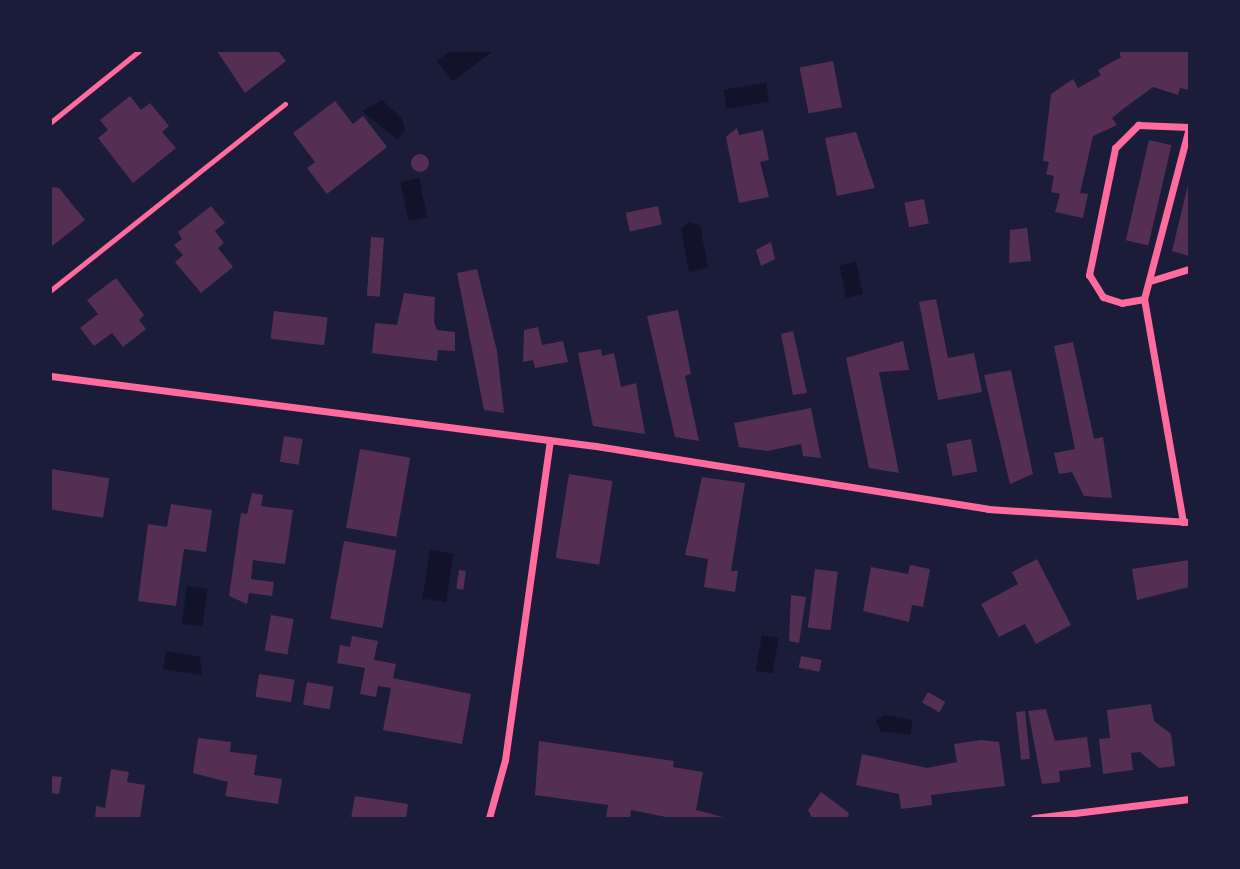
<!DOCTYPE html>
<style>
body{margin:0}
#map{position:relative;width:1240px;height:869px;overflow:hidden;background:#1b1b3a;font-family:Cabin,sans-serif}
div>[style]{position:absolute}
.water>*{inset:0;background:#12122b;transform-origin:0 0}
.building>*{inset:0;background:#542f53;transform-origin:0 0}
.round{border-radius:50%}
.service>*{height:5px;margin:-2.5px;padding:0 2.5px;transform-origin:2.5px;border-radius:2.5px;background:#ff6b9d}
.minor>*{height:7px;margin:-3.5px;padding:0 3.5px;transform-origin:3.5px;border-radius:3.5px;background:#ff6b9d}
span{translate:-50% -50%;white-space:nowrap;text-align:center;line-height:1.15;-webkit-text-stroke:7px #1b1b3a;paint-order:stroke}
.frame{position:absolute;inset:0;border:52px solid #1b1b3a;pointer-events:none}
</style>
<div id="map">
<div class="water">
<div style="clip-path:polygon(450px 51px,493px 51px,453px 81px,437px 61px)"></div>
<div style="left:766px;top:83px;width:19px;height:43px;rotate:81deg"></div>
<div style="clip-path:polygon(382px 100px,402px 119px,405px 131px,397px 139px,362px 111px)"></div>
<div style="left:419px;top:178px;width:40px;height:19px;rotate:78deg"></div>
<div style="clip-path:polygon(690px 222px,700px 226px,708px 268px,689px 272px,681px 229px)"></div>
<div style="left:856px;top:262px;width:33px;height:17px;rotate:78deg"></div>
<div style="left:430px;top:550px;width:24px;height:49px;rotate:9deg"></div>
<div style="left:187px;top:586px;width:21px;height:38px;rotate:8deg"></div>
<div style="left:762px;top:635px;width:17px;height:36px;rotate:10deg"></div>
<div style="clip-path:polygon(166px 651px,200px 657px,202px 675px,163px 669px)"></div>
<div style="clip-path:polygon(884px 715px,912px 720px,911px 735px,880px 731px,876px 721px)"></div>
</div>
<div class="building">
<div style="clip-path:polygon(217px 51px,278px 51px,286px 61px,245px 93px)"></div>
<div style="clip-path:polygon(1119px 51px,1189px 51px,1189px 90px,1180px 88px,1178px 95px,1153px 87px,1123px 109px,1112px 118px,1117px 125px,1093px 136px,1080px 193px,1088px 194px,1083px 218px,1055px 212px,1060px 194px,1051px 192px,1054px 176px,1046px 174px,1049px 162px,1043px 161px,1051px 94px,1073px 79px,1078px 88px,1101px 75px,1098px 70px,1121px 57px)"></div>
<div style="left:833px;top:61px;width:47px;height:34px;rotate:79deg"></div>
<div style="clip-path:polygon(130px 96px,141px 110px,150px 103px,169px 126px,162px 132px,176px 148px,133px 183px,98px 138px,108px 130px,100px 120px)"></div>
<div style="clip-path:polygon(335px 101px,353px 124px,363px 116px,387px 147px,327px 194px,307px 168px,315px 162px,293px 133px)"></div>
<div style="clip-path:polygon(737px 128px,739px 135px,763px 130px,769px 160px,760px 162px,769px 197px,739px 203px,726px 137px)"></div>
<div style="clip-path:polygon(856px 132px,875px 188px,837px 196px,825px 138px)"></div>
<div style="left:1149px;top:140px;width:23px;height:103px;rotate:13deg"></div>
<div class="round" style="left:411px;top:154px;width:18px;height:18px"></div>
<div style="clip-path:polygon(1188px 185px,1189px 185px,1189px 256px,1172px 251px)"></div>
<div style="clip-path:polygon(51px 187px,59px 188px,85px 220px,51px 247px)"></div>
<div style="left:924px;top:199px;width:25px;height:20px;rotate:79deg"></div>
<div style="clip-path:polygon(211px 206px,225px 223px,215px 231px,224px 243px,218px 248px,233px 267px,201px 293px,175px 262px,183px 255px,174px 245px,182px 239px,178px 232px)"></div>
<div style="left:658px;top:206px;width:19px;height:33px;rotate:78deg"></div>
<div style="clip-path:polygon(1027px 228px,1031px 261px,1009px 263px,1010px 230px)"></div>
<div style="left:371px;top:237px;width:13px;height:59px;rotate:4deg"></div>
<div style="clip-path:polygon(771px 242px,775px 259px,761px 266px,756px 250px)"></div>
<div style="clip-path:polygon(477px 269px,497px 351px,504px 413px,484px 410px,457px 273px)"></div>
<div style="clip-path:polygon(116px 278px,144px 315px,139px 320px,146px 329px,123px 347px,112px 333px,94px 346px,80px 328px,98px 314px,87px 300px)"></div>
<div style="clip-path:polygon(404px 293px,435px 297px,434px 322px,437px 330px,455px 332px,455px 351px,438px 350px,437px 361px,372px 353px,375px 323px,397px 325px)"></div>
<div style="clip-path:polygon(936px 299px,948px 358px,974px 353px,982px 392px,938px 400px,919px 302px)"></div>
<div style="clip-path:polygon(678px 310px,691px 374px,685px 376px,699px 441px,675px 437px,647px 316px)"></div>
<div style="left:274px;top:311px;width:54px;height:28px;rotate:7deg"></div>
<div style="clip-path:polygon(538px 327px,542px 345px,563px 341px,568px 362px,535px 368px,533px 360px,523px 362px,524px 330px)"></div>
<div style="clip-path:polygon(793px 331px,807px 393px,793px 395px,781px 334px)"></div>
<div style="clip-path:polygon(903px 341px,909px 370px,879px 372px,899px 473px,869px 468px,846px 358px)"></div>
<div style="clip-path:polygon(1073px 342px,1094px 439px,1103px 437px,1112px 498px,1084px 496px,1072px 472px,1059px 474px,1054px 453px,1075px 449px,1054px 346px)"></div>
<div style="clip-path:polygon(601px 349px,602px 356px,614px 353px,621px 387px,636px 383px,645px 434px,593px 426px,578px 353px)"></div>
<div style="clip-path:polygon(1011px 370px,1033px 474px,1010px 484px,984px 375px)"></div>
<div style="clip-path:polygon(811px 408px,821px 458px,803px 456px,801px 444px,767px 451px,739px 447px,734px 423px)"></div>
<div style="left:284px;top:436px;width:19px;height:26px;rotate:9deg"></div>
<div style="left:971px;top:439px;width:33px;height:25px;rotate:79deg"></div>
<div style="left:360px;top:449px;width:51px;height:80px;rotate:10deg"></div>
<div style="left:51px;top:469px;width:59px;height:40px;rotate:9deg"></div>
<div style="left:569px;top:474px;width:44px;height:85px;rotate:9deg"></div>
<div style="clip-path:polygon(702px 477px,745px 483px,731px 571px,738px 571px,735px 592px,704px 587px,708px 559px,685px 555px)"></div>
<div style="clip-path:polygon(252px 493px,263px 495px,261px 506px,293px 510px,285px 564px,253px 560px,251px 579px,274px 582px,272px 596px,249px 593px,247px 604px,229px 596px,241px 513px,247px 514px)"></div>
<div style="clip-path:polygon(171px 504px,212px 510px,206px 552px,184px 549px,176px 606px,138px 601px,148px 524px,167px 527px)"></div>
<div style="left:344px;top:541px;width:53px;height:79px;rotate:10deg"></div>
<div style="clip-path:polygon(1037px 559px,1071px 625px,1036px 644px,1025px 624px,999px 637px,981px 604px,1018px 584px,1012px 572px)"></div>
<div style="clip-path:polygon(1189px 560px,1189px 587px,1137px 600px,1132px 569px)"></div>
<div style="clip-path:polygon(910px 565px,930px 569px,923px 607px,912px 605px,909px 622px,863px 611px,871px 567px,908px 574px)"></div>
<div style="left:815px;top:569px;width:23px;height:59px;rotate:7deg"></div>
<div style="left:459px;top:570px;width:7px;height:19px;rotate:8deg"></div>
<div style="clip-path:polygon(791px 595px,806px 597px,799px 643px,789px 641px)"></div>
<div style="left:271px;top:615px;width:23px;height:36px;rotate:10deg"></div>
<div style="clip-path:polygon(352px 636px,378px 641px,374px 660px,396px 664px,393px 678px,471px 694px,462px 744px,383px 730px,391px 688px,378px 686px,376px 697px,360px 694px,365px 668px,337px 663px,340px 645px,350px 647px)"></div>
<div style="left:801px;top:656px;width:21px;height:12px;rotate:11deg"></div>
<div style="left:259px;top:674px;width:36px;height:23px;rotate:9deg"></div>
<div style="left:307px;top:682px;width:27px;height:23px;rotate:10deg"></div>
<div style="left:928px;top:692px;width:20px;height:12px;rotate:30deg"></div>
<div style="clip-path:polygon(1151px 704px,1154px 721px,1171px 734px,1175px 766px,1159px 768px,1140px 752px,1131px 753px,1133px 770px,1103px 774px,1099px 739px,1110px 738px,1107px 710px)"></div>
<div style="clip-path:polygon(1046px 709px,1055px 741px,1087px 737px,1091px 767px,1059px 771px,1060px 782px,1042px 784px,1028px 711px)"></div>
<div style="left:1025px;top:711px;width:48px;height:9px;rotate:84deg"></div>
<div style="clip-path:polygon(198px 738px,231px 742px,230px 752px,257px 755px,254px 775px,282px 779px,278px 804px,225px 796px,228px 782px,193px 773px)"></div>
<div style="clip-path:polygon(981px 740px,999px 742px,1005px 786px,931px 795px,932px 805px,901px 809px,899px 794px,856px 785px,862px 754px,927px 768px,957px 762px,954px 744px)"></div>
<div style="clip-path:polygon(539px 741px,674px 761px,673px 767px,703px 772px,696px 810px,727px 818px,671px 818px,631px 810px,630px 818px,606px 818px,608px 805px,535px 795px)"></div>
<div style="clip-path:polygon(111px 769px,129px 772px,127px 782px,145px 785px,140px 818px,95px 818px,96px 806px,105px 808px)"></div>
<div style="clip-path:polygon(51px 776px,62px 777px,59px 794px,51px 793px)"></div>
<div style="clip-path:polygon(821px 792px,849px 813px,848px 818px,812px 818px,808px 810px)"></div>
<div style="clip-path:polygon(355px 796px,408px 804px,406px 818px,351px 818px)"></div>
</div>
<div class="service">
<div style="left:51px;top:122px;width:113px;rotate:-38.9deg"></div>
<div style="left:51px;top:290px;width:299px;rotate:-38.5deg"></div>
</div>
<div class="minor">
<div style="left:1150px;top:281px;width:41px;rotate:-17.1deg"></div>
<div style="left:1144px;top:299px;width:22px;rotate:170deg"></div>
<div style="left:1122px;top:303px;width:20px;rotate:-162deg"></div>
<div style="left:1103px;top:297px;width:26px;rotate:-122deg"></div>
<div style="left:1089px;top:275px;width:130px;rotate:-78.4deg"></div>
<div style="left:1115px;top:148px;width:33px;rotate:-45deg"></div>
<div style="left:1138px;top:125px;width:51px;rotate:2.2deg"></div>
<div style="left:51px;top:376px;width:549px;rotate:7.32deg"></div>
<div style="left:596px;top:446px;width:397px;rotate:9.1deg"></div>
<div style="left:988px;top:509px;width:201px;rotate:3.7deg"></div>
<div style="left:1183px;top:522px;width:226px;rotate:-99.9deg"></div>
<div style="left:1144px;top:299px;width:177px;rotate:-75.3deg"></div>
<div style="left:489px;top:818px;width:60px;rotate:-74.6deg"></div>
<div style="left:505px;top:760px;width:323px;rotate:-82deg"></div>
<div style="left:1034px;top:818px;width:156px;rotate:-7deg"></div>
</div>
<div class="frame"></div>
</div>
